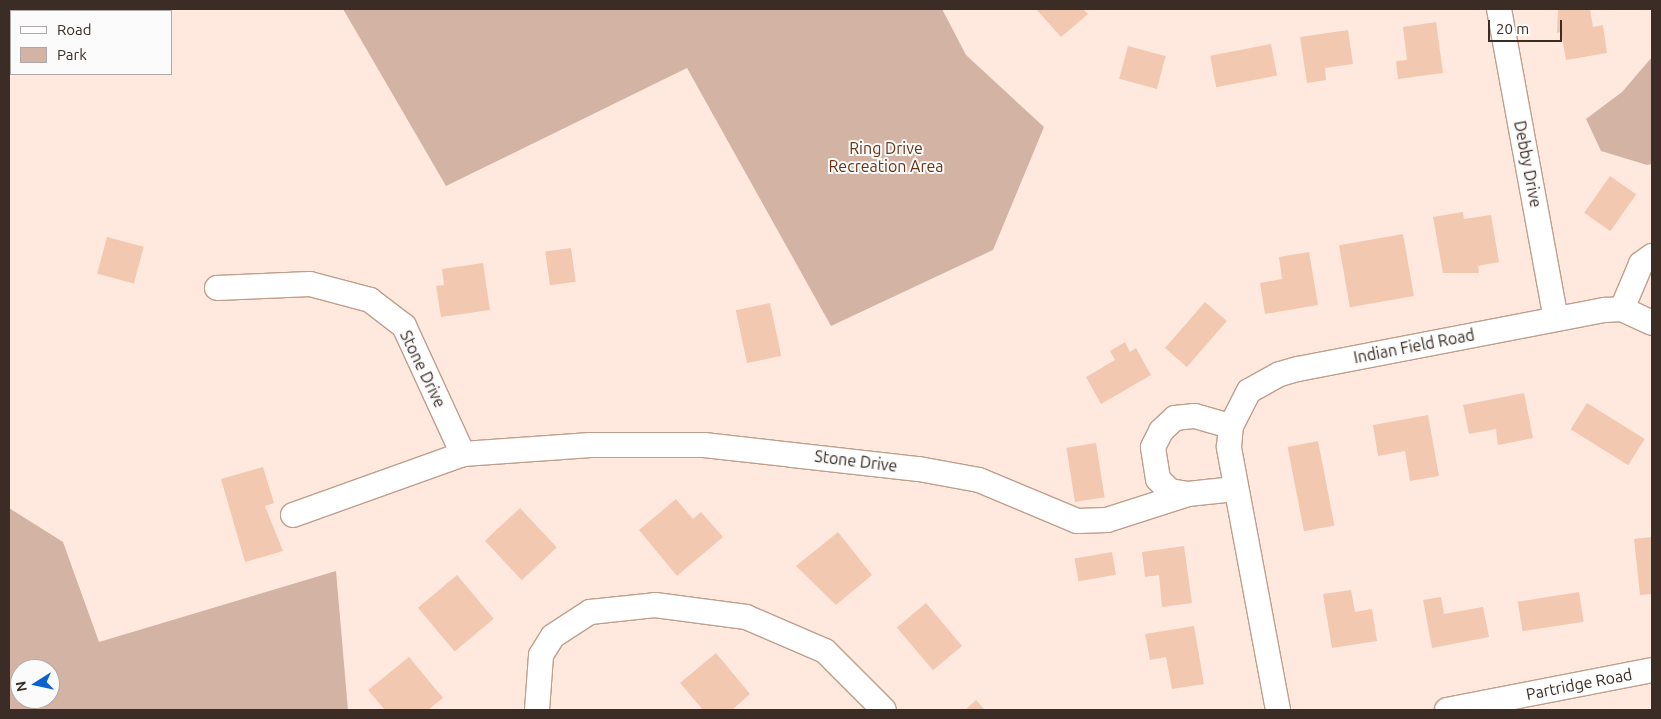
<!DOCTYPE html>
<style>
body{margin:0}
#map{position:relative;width:1661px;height:719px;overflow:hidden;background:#ffe9de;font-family:Ubuntu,sans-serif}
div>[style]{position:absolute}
.green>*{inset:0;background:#d3b4a4}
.building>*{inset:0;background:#f2c8b1;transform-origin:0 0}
.roads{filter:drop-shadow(1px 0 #bf9e8c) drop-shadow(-1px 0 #bf9e8c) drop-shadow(0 1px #bf9e8c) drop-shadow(0 -1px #bf9e8c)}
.street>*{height:24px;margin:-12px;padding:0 12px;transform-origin:12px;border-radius:12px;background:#fff}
span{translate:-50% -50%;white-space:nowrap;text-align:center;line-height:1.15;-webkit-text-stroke:4px #fbfbfb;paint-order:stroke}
.park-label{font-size:16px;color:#673312}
.street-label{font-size:16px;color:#3b2d26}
.frame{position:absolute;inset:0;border:10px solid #3b2d26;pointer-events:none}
.legend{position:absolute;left:10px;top:10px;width:162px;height:65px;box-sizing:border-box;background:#fbfbfb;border:1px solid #aea9a6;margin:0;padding:6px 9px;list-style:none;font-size:15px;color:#3b2d26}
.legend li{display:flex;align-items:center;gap:10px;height:25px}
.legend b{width:25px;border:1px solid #aea9a6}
.north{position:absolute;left:10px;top:659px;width:50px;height:50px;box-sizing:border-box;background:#fbfbfb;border:1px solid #aea9a6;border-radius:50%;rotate:260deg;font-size:14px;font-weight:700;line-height:20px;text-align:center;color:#3b2d26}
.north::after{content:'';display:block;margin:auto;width:18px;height:22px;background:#0963cd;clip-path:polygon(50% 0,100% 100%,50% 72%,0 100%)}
.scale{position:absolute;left:1488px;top:20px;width:74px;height:22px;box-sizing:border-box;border:2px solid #3b2d26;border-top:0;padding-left:6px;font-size:15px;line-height:18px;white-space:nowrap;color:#3b2d26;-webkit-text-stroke:4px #fbfbfb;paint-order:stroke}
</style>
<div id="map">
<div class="green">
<div style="clip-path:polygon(9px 9px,160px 9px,11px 11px,9px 48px)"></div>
<div style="clip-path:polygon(343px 9px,942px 9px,966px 55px,1044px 127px,993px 250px,831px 326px,687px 68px,446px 186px)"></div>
<div style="clip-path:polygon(1652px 57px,1652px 164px,1647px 165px,1601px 151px,1586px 119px,1622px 92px)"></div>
<div style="clip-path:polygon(evenodd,9px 508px,63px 542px,99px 642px,336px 571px,348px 710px,9px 710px,9px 508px,20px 669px,50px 669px,50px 699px,20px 699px,20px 669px)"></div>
</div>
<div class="building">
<div style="clip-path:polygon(1036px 9px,1083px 9px,1088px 14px,1061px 37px)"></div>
<div style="clip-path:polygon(1558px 9px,1590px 9px,1593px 27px,1603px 25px,1607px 53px,1566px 60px,1561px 32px,1557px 33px)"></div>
<div style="clip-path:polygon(1436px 22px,1443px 73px,1398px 79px,1396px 61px,1407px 60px,1403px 27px)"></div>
<div style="clip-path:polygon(1348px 30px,1353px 64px,1325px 68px,1326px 80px,1307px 83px,1300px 37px)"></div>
<div style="left:1271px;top:44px;width:32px;height:62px;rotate:79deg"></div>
<div style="left:1128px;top:46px;width:39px;height:34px;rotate:15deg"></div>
<div style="left:1610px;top:176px;width:32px;height:45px;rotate:35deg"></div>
<div style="clip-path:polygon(1463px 212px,1464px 219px,1491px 215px,1499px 262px,1478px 266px,1479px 273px,1443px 273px,1433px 217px)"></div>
<div style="left:1403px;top:234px;width:63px;height:65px;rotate:80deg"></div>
<div style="left:107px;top:237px;width:38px;height:38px;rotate:15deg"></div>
<div style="left:571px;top:248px;width:34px;height:26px;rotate:82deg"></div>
<div style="clip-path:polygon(1309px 252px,1318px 305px,1265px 314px,1260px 283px,1282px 279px,1279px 257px)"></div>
<div style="clip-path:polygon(483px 263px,490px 310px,441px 317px,436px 286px,444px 285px,442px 269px)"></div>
<div style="left:1205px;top:302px;width:29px;height:61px;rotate:41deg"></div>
<div style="left:770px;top:303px;width:54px;height:35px;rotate:78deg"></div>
<div style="clip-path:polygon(1125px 342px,1130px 352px,1136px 348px,1151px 375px,1101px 404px,1086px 377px,1115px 360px,1110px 351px)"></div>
<div style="clip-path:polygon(1524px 393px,1533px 438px,1498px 445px,1496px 429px,1469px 434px,1463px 405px)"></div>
<div style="left:1587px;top:403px;width:68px;height:31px;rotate:32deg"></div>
<div style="clip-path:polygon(1428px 415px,1439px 476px,1410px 481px,1405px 451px,1378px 456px,1373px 425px)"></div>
<div style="left:1318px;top:441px;width:86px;height:31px;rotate:79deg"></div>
<div style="left:1096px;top:443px;width:55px;height:30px;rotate:81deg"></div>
<div style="clip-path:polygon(263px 467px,274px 503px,265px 506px,283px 551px,245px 562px,221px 479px)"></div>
<div style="clip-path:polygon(676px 499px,693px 519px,701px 512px,723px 537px,677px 576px,639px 530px)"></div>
<div style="left:520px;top:508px;width:54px;height:48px;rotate:47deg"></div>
<div style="clip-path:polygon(838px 532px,872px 575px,836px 605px,796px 566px)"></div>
<div style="clip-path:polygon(1652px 537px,1652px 594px,1640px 595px,1634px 539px)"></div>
<div style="clip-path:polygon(1184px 546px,1192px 603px,1162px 607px,1159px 575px,1145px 577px,1142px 552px)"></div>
<div style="left:1112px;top:552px;width:23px;height:38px;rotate:80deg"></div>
<div style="left:457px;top:575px;width:57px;height:51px;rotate:50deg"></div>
<div style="clip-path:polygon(1351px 590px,1355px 612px,1372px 609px,1377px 641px,1332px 648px,1323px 594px)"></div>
<div style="left:1579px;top:592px;width:30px;height:62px;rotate:81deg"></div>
<div style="clip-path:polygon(1441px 597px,1444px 614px,1483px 607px,1489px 637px,1432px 648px,1423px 600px)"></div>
<div style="left:926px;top:603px;width:56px;height:38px;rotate:50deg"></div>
<div style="clip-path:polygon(1194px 626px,1204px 684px,1172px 689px,1166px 657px,1150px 660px,1145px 634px)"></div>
<div style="clip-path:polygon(716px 653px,750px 694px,732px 710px,703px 710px,680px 683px)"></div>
<div style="clip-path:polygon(409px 657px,443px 698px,428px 710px,385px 710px,368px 690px)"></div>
<div style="clip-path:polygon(976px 700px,985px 710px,965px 710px)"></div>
</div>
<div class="roads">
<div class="street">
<div style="left:1499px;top:9px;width:315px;rotate:79.6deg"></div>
<div style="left:217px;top:288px;width:93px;rotate:-2.5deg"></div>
<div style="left:310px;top:284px;width:62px;rotate:14.9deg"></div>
<div style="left:370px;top:300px;width:43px;rotate:37.4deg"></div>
<div style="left:404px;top:326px;width:141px;rotate:65.3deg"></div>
<div style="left:1622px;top:309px;width:49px;rotate:-67.1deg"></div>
<div style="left:1641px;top:264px;width:14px;rotate:-36deg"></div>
<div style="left:1188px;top:494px;width:18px;rotate:-171deg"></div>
<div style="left:1170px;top:491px;width:17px;rotate:-135deg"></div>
<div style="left:1158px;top:479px;width:32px;rotate:-99deg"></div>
<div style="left:1153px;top:447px;width:18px;rotate:-63deg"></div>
<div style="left:1161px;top:431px;width:19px;rotate:-43deg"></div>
<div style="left:1175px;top:418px;width:20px;rotate:-6deg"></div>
<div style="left:1195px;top:416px;width:37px;rotate:16deg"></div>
<div style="left:293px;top:515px;width:181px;rotate:-19.7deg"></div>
<div style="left:463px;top:454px;width:128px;rotate:-4deg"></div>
<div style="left:591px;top:445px;width:113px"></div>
<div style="left:704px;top:445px;width:216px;rotate:6.4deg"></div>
<div style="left:919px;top:469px;width:61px;rotate:10.4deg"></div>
<div style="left:979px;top:480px;width:106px;rotate:22.7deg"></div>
<div style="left:1077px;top:521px;width:30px;rotate:-2deg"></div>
<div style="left:1107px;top:520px;width:85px;rotate:-17.8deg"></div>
<div style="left:1188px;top:494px;width:47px;rotate:-6.1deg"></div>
<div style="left:537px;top:710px;width:55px;rotate:-85.8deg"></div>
<div style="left:541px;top:655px;width:22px;rotate:-58deg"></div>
<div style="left:553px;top:636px;width:44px;rotate:-33deg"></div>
<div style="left:590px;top:612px;width:65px;rotate:-6.1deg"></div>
<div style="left:655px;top:605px;width:92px;rotate:7.5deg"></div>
<div style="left:746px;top:617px;width:86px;rotate:23.3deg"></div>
<div style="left:825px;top:651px;width:83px;rotate:45deg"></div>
<div style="left:1278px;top:710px;width:268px;rotate:-100.6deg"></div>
<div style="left:1229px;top:447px;width:21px;rotate:-85deg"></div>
<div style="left:1231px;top:426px;width:39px;rotate:-63deg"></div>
<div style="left:1249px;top:391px;width:35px;rotate:-29deg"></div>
<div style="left:1280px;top:374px;width:19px;rotate:-16deg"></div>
<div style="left:1298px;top:369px;width:313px;rotate:-10.9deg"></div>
<div style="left:1605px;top:310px;width:17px;rotate:-3deg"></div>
<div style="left:1622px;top:309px;width:33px;rotate:25deg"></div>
<div style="left:1447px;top:710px;width:209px;rotate:-11deg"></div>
</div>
</div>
<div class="park-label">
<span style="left:886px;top:157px">Ring Drive<br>Recreation Area</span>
</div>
<div class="street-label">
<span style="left:1528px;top:164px;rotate:79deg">Debby Drive</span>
<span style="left:1414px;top:346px;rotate:-11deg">Indian Field Road</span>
<span style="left:423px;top:369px;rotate:64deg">Stone Drive</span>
<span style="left:856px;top:461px;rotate:7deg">Stone Drive</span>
<span style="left:1579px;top:684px;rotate:-11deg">Partridge Road</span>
</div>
<div class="frame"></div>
<ul class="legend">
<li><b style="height:6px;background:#fff"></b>Road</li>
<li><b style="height:14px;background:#d3b4a4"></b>Park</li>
</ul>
<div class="north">N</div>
<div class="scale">20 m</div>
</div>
